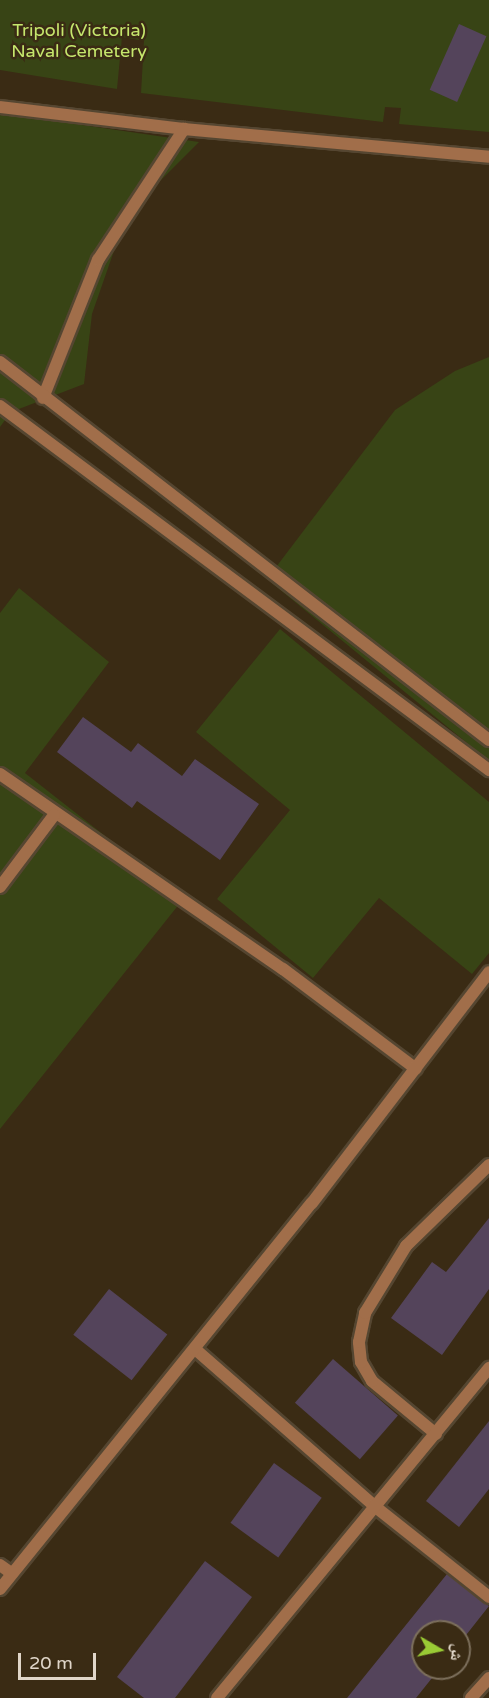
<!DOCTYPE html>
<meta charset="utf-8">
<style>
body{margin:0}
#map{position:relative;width:489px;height:1698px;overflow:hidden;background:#3a2b14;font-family:"Varela Round","Noto Naskh Arabic",sans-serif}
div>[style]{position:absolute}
.green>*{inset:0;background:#384415}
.building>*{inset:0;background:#54445b;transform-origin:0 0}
.roads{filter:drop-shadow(2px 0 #554631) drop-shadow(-2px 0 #554631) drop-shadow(0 2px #554631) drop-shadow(0 -2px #554631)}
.minor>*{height:12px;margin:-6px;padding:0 6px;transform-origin:6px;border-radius:6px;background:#a16e4a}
.tertiary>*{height:12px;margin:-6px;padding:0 6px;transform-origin:6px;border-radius:6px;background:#a16e4a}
span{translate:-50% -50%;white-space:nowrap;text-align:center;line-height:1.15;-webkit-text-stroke:5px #3a2b14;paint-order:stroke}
.park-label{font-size:18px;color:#c6e76d}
.north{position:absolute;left:411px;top:1620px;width:60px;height:60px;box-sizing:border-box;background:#3a2b14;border:2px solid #7c6f5c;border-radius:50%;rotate:99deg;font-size:16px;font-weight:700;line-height:24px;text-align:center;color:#e0d6c9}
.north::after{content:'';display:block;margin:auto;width:21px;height:27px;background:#9acb35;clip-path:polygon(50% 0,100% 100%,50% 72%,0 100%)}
.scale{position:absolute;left:18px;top:1653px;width:78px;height:27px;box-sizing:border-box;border:3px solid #e0d6c9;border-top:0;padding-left:8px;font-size:18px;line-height:21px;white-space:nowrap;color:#e0d6c9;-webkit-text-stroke:4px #3a2b14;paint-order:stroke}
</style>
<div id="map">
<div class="green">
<div style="clip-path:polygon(0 0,489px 0,489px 132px,399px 124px,401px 108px,385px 107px,383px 122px,141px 93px,144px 41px,122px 37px,117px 89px,0 70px)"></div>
<div style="clip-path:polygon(0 113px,199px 142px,151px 190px,115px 248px,92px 314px,84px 384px,11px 412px,0 427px)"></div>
<div style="clip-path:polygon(489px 357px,489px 761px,267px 579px,395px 410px,455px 371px)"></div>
<div style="clip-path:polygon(19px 588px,109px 662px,25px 773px,184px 898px,0 1129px,0 613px)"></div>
<div style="clip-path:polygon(280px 629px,489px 802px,489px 953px,472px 974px,379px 898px,313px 978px,217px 899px,290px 810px,196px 732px)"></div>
</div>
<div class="building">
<div style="left:459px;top:24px;width:30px;height:72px;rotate:24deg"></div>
<div style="clip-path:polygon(83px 717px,131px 752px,138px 743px,182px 776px,195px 759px,259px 804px,220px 860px,137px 801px,132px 808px,57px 752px)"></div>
<div style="clip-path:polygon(489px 1218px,489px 1289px,442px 1355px,391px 1318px,432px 1262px,446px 1272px)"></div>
<div style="left:109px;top:1289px;width:74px;height:58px;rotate:38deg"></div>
<div style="left:333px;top:1359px;width:86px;height:58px;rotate:41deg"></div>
<div style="clip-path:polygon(489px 1421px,489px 1489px,459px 1527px,426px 1501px)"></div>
<div style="left:274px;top:1463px;width:59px;height:74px;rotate:36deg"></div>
<div style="clip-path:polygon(205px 1561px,252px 1597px,175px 1698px,144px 1698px,117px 1677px)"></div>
<div style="clip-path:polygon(447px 1574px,489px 1606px,459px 1644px,459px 1632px,423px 1632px,423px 1668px,440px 1668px,416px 1698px,347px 1698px)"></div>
</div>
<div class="roads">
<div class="minor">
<div style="left:0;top:107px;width:185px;rotate:6.8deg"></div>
<div style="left:184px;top:129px;width:306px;rotate:5.2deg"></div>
<div style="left:43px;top:398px;width:149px;rotate:-68.3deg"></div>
<div style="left:98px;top:260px;width:157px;rotate:-56.7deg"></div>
<div style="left:0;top:774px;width:344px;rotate:34.6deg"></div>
<div style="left:283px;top:969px;width:166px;rotate:36.9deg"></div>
<div style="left:0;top:887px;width:90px;rotate:-53.1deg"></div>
<div style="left:195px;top:1349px;width:237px;rotate:41.2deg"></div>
<div style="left:373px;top:1505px;width:148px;rotate:38.4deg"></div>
<div style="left:436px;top:1434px;width:83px;rotate:-140.4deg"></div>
<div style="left:372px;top:1381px;width:22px;rotate:-120deg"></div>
<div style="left:361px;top:1362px;width:20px;rotate:-96deg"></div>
<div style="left:359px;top:1342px;width:30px;rotate:-78deg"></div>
<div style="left:365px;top:1313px;width:79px;rotate:-58.5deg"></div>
<div style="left:406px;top:1246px;width:116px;rotate:-44.3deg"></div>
<div style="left:0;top:1565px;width:14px;rotate:36deg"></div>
<div style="left:0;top:1589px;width:496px;rotate:-51.1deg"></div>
<div style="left:312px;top:1203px;width:291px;rotate:-52.5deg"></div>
<div style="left:217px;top:1698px;width:428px;rotate:-50.5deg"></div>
</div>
<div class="tertiary">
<div style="left:0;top:362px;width:618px;rotate:37.7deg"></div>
<div style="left:0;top:406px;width:610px;rotate:36.66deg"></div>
<div style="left:471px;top:1698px;width:27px;rotate:-48deg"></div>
</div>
</div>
<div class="park-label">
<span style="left:79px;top:41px">Tripoli (Victoria)<br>Naval Cemetery</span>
</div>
<div class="north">ش</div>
<div class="scale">20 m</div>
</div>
